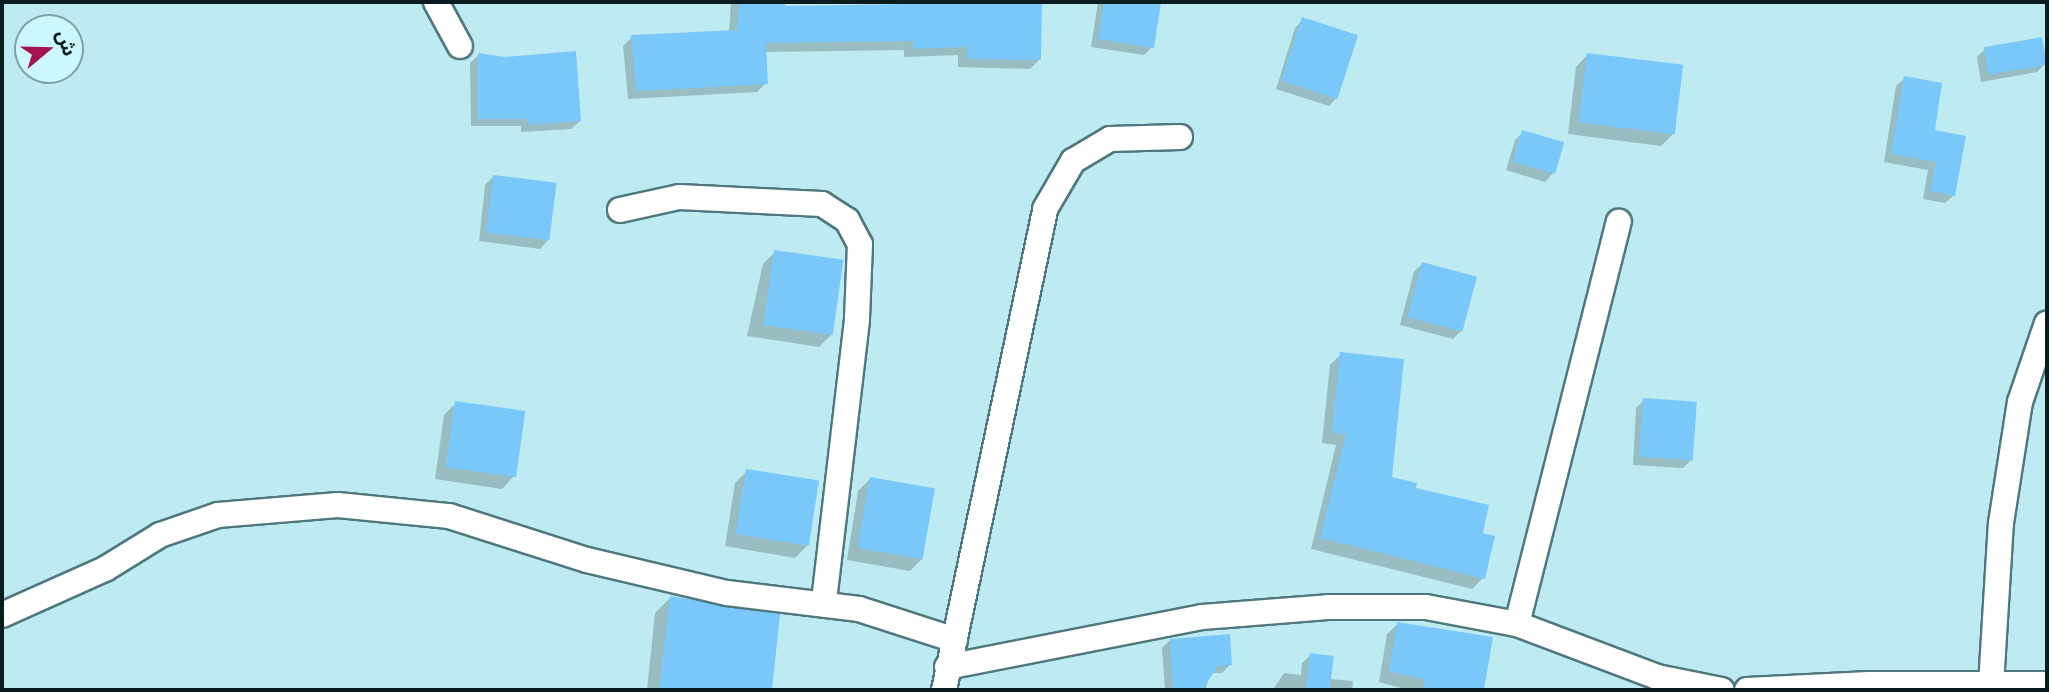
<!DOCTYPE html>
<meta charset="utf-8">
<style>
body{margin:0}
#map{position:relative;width:2049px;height:692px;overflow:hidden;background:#beebf1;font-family:Manrope,"Noto Sans Arabic",sans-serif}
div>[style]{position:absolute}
.shadow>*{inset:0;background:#0003}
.building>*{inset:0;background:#7ac8fa;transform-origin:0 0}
.roads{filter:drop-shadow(2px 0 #4e787d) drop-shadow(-2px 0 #4e787d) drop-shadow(0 2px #4e787d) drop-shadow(0 -2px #4e787d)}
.street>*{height:24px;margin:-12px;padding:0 12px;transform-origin:12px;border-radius:12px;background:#fff}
span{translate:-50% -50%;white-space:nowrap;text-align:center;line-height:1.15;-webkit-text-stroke:6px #cbf8ff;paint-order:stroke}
.frame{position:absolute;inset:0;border:4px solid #0b1c1e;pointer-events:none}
.north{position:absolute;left:14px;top:14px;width:70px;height:70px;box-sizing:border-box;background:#cbf8ff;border:2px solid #7ea0a5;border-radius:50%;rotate:71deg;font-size:19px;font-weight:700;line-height:28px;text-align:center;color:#0b1c1e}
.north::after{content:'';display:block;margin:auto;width:24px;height:32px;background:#a51250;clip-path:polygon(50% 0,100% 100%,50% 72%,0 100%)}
</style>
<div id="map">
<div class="shadow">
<div style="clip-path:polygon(731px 2px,783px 2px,783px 7px,1041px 2px,1039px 60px,1030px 69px,958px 67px,958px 55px,904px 57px,904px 50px,765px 52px,766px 83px,757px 92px,628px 99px,623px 46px,632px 37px,729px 32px)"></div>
<div style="clip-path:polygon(1098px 2px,1159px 2px,1152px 47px,1144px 55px,1091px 47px)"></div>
<div style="clip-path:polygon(1303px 19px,1337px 97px,1329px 106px,1276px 89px,1295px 28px)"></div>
<div style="clip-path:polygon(1985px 49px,2045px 64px,2037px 72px,1981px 82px,1977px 57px)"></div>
<div style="clip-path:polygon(479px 55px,580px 121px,571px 129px,521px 132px,521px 126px,471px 126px,470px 63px)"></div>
<div style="clip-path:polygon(1587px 55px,1673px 134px,1661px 146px,1568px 134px,1576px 67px)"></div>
<div style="clip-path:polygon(1905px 78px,1933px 132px,1954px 195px,1945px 203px,1923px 199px,1928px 170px,1884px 162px,1896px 86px)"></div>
<div style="clip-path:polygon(1523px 132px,1553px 173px,1545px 182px,1506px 170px,1515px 140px)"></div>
<div style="clip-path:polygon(493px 177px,548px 240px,540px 249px,479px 241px,485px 185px)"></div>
<div style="clip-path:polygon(775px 252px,831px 335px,819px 347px,747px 336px,763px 264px)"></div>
<div style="clip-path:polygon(1422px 264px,1461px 331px,1453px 339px,1400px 325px,1414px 272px)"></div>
<div style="clip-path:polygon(1341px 354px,1390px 478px,1481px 534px,1483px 578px,1472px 589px,1311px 549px,1336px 445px,1322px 443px,1330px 365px)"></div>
<div style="clip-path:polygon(1644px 400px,1692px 459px,1683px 468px,1633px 465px,1636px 408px)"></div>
<div style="clip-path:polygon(456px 403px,513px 477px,502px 489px,435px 479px,444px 415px)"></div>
<div style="clip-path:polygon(747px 471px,807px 546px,795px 558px,725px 546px,735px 483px)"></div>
<div style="clip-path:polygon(870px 479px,922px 559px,910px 571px,847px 560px,858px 491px)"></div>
<div style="clip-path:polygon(670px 598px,778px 616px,770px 690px,647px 690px,655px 613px)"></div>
<div style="clip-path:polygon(1398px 624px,1491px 638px,1480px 690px,1408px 690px,1379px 682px,1387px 634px)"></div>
<div style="clip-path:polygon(1170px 640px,1230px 665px,1222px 673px,1211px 673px,1205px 690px,1165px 690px,1162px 648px)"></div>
<div style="clip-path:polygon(1311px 655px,1330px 679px,1353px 681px,1352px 690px,1274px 688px,1284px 673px,1301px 675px,1302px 663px)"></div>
<div style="clip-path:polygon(1065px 688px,1116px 690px,1063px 690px)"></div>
</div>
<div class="building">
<div style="clip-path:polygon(739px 2px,785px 2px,785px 6px,1042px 2px,1041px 60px,967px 59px,967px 47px,913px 49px,913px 41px,766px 43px,768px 84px,636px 91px,631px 35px,737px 30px)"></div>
<div style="clip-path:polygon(1104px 2px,1161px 2px,1154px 48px,1098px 39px)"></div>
<div style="left:1302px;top:17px;width:59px;height:67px;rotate:18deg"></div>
<div style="left:2042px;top:37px;width:28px;height:59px;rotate:80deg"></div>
<div style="clip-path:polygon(576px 51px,581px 121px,529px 125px,528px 119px,478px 119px,478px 53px,505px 57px)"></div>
<div style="left:1587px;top:53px;width:97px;height:70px;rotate:7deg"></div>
<div style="clip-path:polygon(1904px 76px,1942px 83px,1935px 130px,1966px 136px,1955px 196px,1930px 191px,1936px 162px,1891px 154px)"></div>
<div style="left:1522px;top:130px;width:44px;height:33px;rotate:16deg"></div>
<div style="left:493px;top:175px;width:64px;height:58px;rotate:7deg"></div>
<div style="left:774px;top:250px;width:70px;height:76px;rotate:8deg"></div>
<div style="left:1422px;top:262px;width:57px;height:57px;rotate:15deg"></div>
<div style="clip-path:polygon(1340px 352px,1404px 359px,1392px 477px,1417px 483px,1416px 488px,1489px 505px,1483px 533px,1495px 536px,1485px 579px,1320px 538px,1346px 434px,1332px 433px)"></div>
<div style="left:1643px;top:398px;width:54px;height:59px;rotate:4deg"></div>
<div style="left:455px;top:401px;width:71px;height:67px;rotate:8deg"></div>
<div style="left:746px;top:469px;width:74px;height:66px;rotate:9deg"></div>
<div style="left:870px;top:477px;width:66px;height:72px;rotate:10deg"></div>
<div style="clip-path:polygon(670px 596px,780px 614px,772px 690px,659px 690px)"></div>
<div style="clip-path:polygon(1397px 622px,1493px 637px,1484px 690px,1423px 690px,1425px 679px,1389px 672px)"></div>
<div style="clip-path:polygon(1230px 634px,1232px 665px,1218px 666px,1202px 690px,1173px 690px,1170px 639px)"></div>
<div style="left:1310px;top:653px;width:24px;height:37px;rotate:7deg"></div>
</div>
<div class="roads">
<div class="street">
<div style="left:436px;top:2px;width:50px;rotate:61.4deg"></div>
<div style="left:620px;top:210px;width:60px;rotate:-12.4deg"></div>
<div style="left:679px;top:197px;width:143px;rotate:2.8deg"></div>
<div style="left:822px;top:204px;width:30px;rotate:33deg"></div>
<div style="left:847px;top:220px;width:27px;rotate:62deg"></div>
<div style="left:860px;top:244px;width:76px;rotate:92.3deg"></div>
<div style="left:857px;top:320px;width:285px;rotate:96.7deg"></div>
<div style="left:2px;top:615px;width:113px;rotate:-24.1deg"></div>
<div style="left:105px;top:569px;width:65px;rotate:-31.7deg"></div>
<div style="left:160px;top:535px;width:61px;rotate:-19deg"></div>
<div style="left:218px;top:515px;width:120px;rotate:-4.8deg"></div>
<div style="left:338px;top:505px;width:112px;rotate:5.7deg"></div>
<div style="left:449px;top:516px;width:145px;rotate:17.7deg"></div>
<div style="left:587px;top:560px;width:144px;rotate:13.3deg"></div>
<div style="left:727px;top:593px;width:133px;rotate:6.9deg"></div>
<div style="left:859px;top:609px;width:101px;rotate:17.9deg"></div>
<div style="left:1517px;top:624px;width:415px;rotate:-75.8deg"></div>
<div style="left:947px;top:667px;width:260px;rotate:-11.1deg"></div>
<div style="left:1202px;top:617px;width:126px;rotate:-4.5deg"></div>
<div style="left:1328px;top:607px;width:98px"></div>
<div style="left:1426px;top:607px;width:93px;rotate:10.6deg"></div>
<div style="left:1517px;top:624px;width:150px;rotate:20.7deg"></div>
<div style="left:1657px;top:677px;width:66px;rotate:11.3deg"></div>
<div style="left:1991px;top:685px;width:162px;rotate:-86.5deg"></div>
<div style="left:2001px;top:523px;width:122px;rotate:-81.1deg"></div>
<div style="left:2020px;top:402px;width:83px;rotate:-71.1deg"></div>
<div style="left:944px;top:690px;width:491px;rotate:-78.1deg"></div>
<div style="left:1045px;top:209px;width:56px;rotate:-59.7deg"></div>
<div style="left:1073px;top:161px;width:43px;rotate:-30.7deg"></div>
<div style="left:1110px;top:139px;width:70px;rotate:-1.6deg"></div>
<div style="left:1747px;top:690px;width:122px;rotate:-2.8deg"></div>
<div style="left:1869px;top:684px;width:178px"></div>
</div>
</div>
<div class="frame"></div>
<div class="north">ش</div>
</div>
